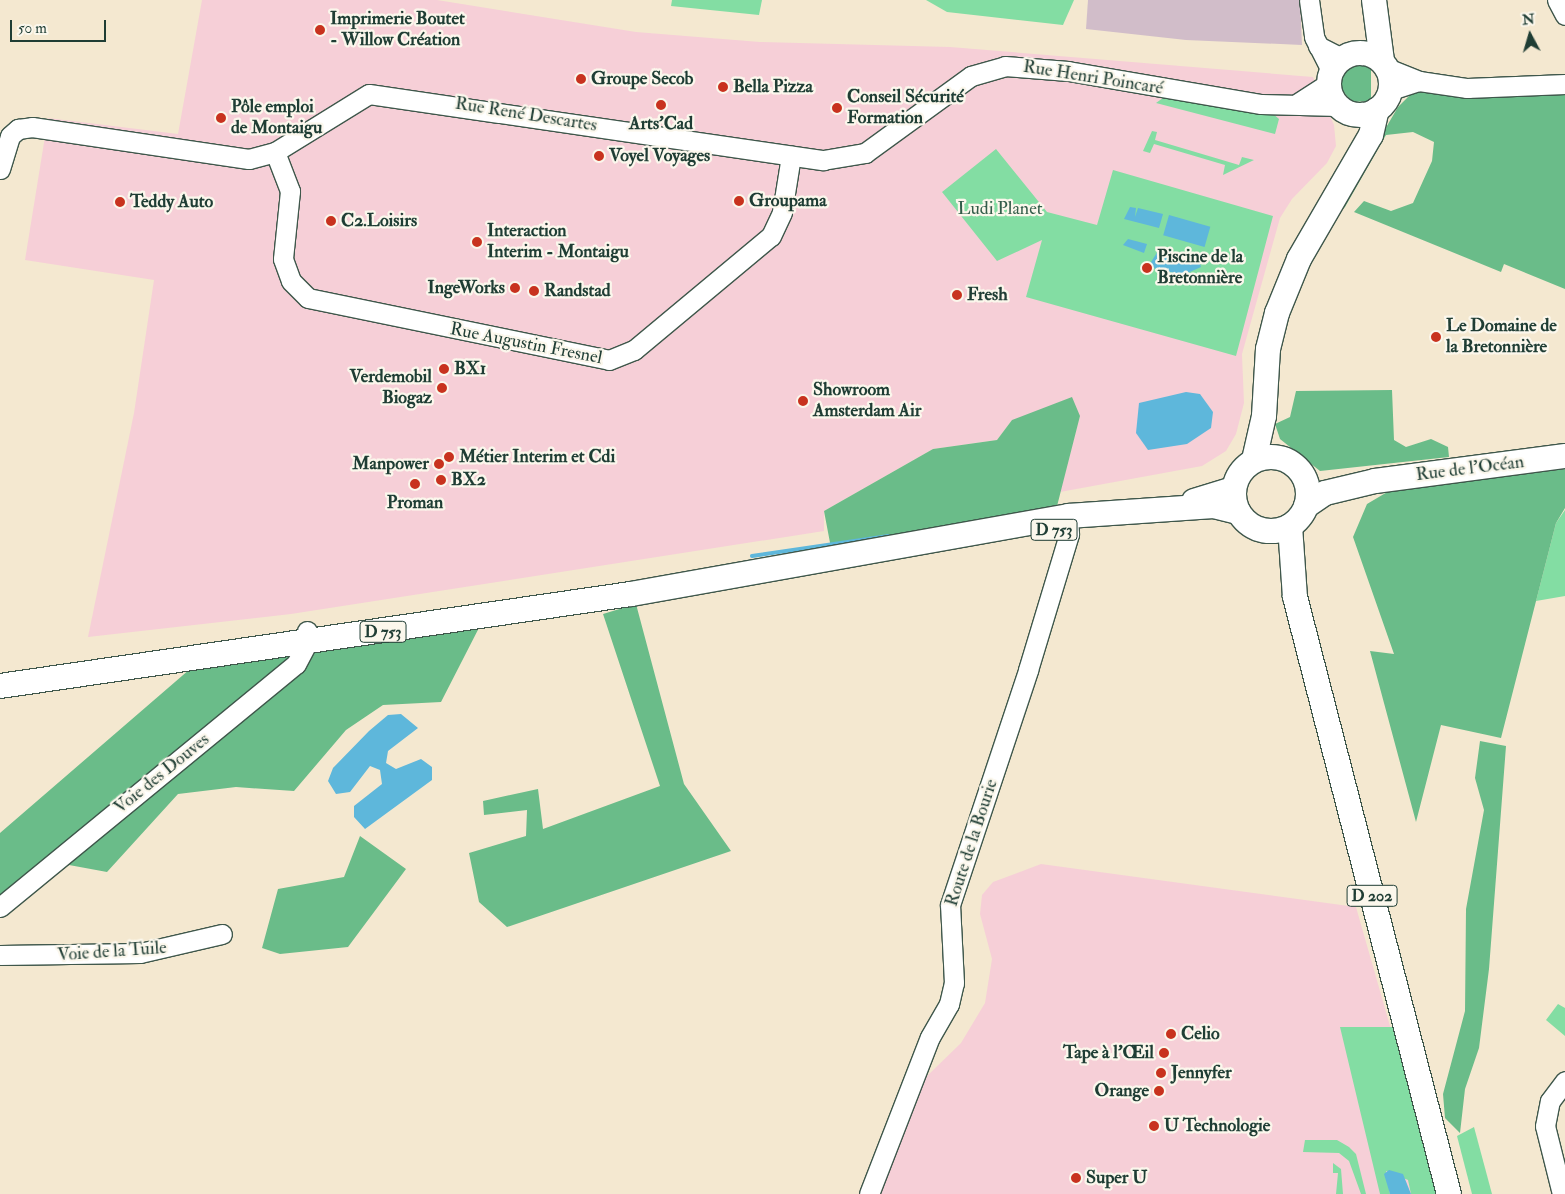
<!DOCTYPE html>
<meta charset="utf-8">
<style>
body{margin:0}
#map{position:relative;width:1565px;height:1194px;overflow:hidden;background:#f4e8d0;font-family:"IM FELL Double Pica",serif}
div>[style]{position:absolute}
.built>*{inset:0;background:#f6cfd7}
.industrial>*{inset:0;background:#d1bdc9}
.green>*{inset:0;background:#83dda3}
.forest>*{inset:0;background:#6abc89}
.water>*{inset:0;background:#5eb7db;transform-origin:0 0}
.stream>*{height:4px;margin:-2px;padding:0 2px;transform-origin:2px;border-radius:2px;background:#5eb7db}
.roads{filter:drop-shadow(1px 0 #3f574b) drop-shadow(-1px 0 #3f574b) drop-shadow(0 1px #3f574b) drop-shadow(0 -1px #3f574b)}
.minor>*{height:19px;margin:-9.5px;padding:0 9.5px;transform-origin:9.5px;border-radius:9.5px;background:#fff}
.major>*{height:24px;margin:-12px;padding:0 12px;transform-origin:12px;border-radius:12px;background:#fff}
.major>.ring{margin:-12px;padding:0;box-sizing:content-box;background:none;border:24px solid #fff;border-radius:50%}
.dots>*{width:14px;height:14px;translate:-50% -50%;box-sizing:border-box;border:2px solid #fbf7ec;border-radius:50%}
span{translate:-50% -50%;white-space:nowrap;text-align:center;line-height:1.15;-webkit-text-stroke:4.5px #fbf7ec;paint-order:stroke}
.shield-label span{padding:1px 4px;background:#fbf7ec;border:1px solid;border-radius:4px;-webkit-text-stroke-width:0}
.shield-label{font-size:16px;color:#1f3d34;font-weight:700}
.poi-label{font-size:18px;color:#1f3d34;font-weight:700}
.left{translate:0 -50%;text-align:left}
.right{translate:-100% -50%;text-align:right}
.street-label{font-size:18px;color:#1f3d34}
.park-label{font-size:18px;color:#335d4a}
.north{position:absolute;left:1505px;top:10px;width:50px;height:50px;-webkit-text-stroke:4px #fbf7ec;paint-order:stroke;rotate:354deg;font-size:14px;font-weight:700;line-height:20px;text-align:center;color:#1f3d34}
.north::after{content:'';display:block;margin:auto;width:18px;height:22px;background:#1f3d34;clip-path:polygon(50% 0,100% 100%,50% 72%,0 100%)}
.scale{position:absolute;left:10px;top:20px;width:96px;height:22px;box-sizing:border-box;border:2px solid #1f3d34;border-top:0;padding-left:6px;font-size:15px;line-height:18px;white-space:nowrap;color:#1f3d34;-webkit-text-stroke:4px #fbf7ec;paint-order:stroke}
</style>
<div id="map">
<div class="built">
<div style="clip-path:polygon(202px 0,437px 0,636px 32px,760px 42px,950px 47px,1313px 77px,1334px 125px,1336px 146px,1327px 163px,1292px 199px,1280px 218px,1242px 354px,1244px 403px,1236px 434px,1226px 451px,1202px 466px,1060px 492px,1080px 416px,1012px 420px,997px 440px,933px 449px,824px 511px,824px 531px,291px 614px,88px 637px,134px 413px,154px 280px,25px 260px,48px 118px,178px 134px)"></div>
<div style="clip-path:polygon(1041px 864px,1356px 907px,1438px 1194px,880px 1194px,925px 1078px,961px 1043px,985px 1003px,992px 959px,980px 914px,982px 895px,993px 882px)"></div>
</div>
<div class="industrial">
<div style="clip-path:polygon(1088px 0,1300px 0,1302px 45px,1186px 40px,1086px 29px)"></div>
</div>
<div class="green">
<div style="clip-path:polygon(672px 0,762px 0,759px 15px,671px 6px)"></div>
<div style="clip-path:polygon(926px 0,1074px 0,1063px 25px,947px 12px)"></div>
<div style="clip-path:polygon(1167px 95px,1272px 113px,1279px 119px,1275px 134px,1156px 103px)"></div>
<div style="clip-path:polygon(1152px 131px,1157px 132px,1155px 140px,1239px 165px,1242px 157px,1254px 160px,1223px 175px,1225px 165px,1154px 144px,1150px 153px,1143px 151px)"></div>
<div style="clip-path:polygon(996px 149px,1047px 212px,1097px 225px,1113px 170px,1273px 216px,1236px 356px,1026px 297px,1042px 240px,997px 261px,942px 192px)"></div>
<div style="clip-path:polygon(1565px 510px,1565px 596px,1536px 601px,1556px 523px)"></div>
<div style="clip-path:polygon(1558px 1004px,1565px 1008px,1565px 1036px,1546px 1020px)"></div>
<div style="clip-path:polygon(1340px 1027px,1394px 1027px,1439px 1194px,1411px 1194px,1408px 1180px,1386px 1171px,1390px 1194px,1380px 1194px)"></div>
<div style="clip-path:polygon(1474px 1127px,1492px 1194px,1472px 1194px,1457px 1136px)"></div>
<div style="clip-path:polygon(1305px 1140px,1337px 1140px,1349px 1147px,1356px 1154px,1366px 1194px,1361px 1194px,1349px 1161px,1339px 1153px,1303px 1152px)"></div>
<div style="clip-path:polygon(1333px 1163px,1341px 1169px,1343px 1194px,1336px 1194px,1338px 1173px,1333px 1173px)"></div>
</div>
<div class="forest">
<div style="clip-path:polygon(1361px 60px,1371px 63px,1371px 101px,1352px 102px,1337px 84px,1343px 66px)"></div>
<div style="clip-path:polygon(1416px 89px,1565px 89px,1565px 289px,1504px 264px,1501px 272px,1354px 212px,1364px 201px,1391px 211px,1413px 203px,1432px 161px,1434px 142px,1413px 132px,1386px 135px,1345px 207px,1332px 220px,1398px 107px)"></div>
<div style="clip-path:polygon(1392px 390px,1394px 440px,1406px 447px,1431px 439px,1448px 447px,1449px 457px,1320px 471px,1280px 439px,1275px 424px,1290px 417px,1296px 391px)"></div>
<div style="clip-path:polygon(1072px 397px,1080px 416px,1055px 514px,831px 548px,824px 511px,933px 449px,997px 440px,1012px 420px)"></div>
<div style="clip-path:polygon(1565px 469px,1565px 508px,1556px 523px,1501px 738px,1441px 725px,1416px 822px,1370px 651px,1394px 654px,1353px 537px,1367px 504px,1389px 491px)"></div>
<div style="clip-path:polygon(636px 604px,684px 784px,731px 851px,507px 927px,479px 902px,469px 853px,526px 836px,527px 810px,484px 815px,483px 801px,538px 789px,543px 829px,660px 786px,603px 614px)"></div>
<div style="clip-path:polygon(483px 620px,441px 702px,383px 705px,346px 730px,294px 791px,236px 787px,178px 794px,107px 872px,69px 865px,0 913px,0 833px,197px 663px)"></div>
<div style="clip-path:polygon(1480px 741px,1506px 746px,1489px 969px,1479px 1048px,1465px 1089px,1460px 1133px,1445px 1118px,1443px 1094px,1465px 1011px,1466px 909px,1484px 810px,1475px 778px)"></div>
<div style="clip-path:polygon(360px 836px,406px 869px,348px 947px,280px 954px,262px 948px,278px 889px,344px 877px)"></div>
</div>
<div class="water">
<div style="clip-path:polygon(1130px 207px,1136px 208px,1135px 217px,1138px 208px,1163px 214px,1159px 228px,1124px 219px)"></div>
<div style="left:1169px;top:215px;width:43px;height:21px;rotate:16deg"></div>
<div style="clip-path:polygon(1128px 239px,1147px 244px,1144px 253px,1123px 245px)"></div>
<div style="clip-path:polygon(1160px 248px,1199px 260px,1201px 267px,1183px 275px,1153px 268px,1151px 262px)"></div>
<div style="clip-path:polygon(1186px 392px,1200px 394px,1213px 412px,1211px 428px,1187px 444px,1148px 450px,1136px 433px,1139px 403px)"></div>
<div style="clip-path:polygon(401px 714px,418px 728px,388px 751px,386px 763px,396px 769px,421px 759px,432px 767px,432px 780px,365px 829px,354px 817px,354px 806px,382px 784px,380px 770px,370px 766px,350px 792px,336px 794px,328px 781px,333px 768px,369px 731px,388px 715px)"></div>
<div style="clip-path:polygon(1389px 1170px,1403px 1174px,1411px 1194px,1390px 1194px,1384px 1174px)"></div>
</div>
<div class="stream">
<div style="left:752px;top:556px;width:138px;rotate:-8.3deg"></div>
</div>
<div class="roads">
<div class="minor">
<div style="left:1309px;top:0;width:37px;rotate:82deg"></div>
<div style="left:1314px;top:37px;width:38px;rotate:63deg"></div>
<div style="left:1557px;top:0;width:17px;rotate:62deg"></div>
<div style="left:1318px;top:46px;width:27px;rotate:27deg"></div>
<div style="left:1387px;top:68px;width:35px;rotate:22deg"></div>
<div style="left:1419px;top:81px;width:49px;rotate:8.3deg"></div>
<div style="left:1467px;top:88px;width:98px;rotate:-2.3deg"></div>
<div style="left:1391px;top:90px;width:29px;rotate:-18deg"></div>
<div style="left:1298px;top:103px;width:37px;rotate:-33deg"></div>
<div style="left:275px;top:152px;width:42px;rotate:69deg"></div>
<div style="left:290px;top:191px;width:68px;rotate:95.9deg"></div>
<div style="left:283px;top:259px;width:23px;rotate:70deg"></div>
<div style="left:291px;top:281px;width:24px;rotate:45deg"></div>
<div style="left:308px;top:298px;width:307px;rotate:11.6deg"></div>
<div style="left:609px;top:360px;width:27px;rotate:-22deg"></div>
<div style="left:634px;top:350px;width:178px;rotate:-39.8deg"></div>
<div style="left:771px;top:236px;width:26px;rotate:-65deg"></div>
<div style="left:782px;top:212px;width:57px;rotate:-80.9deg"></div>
<div style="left:0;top:169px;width:34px;rotate:-73deg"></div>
<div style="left:10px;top:136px;width:11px;rotate:-41deg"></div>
<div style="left:18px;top:129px;width:14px;rotate:-8deg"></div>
<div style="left:32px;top:127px;width:219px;rotate:8.4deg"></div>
<div style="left:249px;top:159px;width:27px;rotate:-15deg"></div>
<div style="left:275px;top:152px;width:110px;rotate:-31.7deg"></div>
<div style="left:369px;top:94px;width:459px;rotate:8.3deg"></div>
<div style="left:823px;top:160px;width:43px;rotate:-9.5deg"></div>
<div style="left:865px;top:153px;width:131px;rotate:-36deg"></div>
<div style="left:971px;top:76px;width:35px;rotate:-16deg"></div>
<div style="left:1005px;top:66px;width:63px;rotate:4.5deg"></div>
<div style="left:1068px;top:71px;width:196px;rotate:9.7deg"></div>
<div style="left:1261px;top:104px;width:77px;rotate:1.5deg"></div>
<div style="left:0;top:907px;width:383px;rotate:-39.4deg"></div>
<div style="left:296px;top:664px;width:24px;rotate:-62deg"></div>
<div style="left:307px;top:643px;width:12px;rotate:-90deg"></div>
<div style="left:0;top:955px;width:140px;rotate:-0.8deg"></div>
<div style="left:140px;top:953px;width:84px;rotate:-13deg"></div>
<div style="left:869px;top:1194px;width:168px;rotate:-68.8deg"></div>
<div style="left:930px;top:1037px;width:38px;rotate:-60deg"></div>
<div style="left:949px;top:1004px;width:22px;rotate:-77deg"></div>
<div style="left:954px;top:983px;width:78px;rotate:-92.9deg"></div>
<div style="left:950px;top:905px;width:248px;rotate:-71.6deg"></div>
<div style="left:1028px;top:670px;width:142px;rotate:-73.2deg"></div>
<div style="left:1069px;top:534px;width:18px;rotate:-93deg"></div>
<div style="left:1562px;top:1194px;width:70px;rotate:-104deg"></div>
<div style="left:1545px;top:1126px;width:25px;rotate:-79deg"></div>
<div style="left:1550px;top:1101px;width:25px;rotate:-53deg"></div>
</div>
<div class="major">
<div style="left:1374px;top:0;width:62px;rotate:82.5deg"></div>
<div class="ring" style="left:1329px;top:53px;width:38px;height:38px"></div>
<div class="ring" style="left:1234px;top:457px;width:50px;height:50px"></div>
<div style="left:1254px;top:460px;width:45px;rotate:-77.2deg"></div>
<div style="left:1264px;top:416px;width:67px;rotate:-86.6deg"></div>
<div style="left:1268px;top:349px;width:37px;rotate:-76deg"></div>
<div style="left:1277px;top:313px;width:58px;rotate:-67.8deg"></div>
<div style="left:1299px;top:259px;width:143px;rotate:-59.9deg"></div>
<div style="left:1371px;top:135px;width:26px;rotate:-77deg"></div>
<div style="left:1194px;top:501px;width:41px;rotate:-17.1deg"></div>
<div style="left:1306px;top:506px;width:23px;rotate:-34deg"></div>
<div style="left:1325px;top:493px;width:51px;rotate:-13.5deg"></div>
<div style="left:1375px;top:481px;width:192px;rotate:-7.5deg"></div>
<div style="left:1290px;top:526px;width:71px;rotate:86deg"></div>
<div style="left:1295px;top:597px;width:617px;rotate:75.54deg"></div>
<div style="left:0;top:686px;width:638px;rotate:-8.3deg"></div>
<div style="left:631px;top:594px;width:444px;rotate:-10.1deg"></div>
<div style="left:1068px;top:516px;width:146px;rotate:-3.9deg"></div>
<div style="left:1214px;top:506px;width:25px;rotate:14deg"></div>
</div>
</div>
<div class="dots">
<div style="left:320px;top:30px;background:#c8321e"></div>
<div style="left:581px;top:79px;background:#c8321e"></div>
<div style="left:723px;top:87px;background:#c8321e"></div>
<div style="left:661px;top:105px;background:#c8321e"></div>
<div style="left:837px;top:108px;background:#c8321e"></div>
<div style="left:221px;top:118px;background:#c8321e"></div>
<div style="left:599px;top:156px;background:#c8321e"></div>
<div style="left:739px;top:201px;background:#c8321e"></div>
<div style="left:120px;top:202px;background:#c8321e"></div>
<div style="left:331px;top:221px;background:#c8321e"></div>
<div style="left:477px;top:242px;background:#c8321e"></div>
<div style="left:1147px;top:268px;background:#c8321e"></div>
<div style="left:515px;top:288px;background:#c8321e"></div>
<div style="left:534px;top:291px;background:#c8321e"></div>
<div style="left:957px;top:295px;background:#c8321e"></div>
<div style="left:1436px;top:337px;background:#c8321e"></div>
<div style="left:444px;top:369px;background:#c8321e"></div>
<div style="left:442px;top:388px;background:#c8321e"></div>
<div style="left:803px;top:401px;background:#c8321e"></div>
<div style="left:449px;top:457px;background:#c8321e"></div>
<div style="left:439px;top:464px;background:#c8321e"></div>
<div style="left:441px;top:480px;background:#c8321e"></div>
<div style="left:415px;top:484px;background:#c8321e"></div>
<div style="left:1171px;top:1034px;background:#c8321e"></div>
<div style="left:1164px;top:1053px;background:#c8321e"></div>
<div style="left:1161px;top:1073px;background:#c8321e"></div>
<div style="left:1159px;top:1091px;background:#c8321e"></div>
<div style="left:1154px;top:1126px;background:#c8321e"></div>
<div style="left:1076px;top:1178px;background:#c8321e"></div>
</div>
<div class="shield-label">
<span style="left:1054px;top:530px">D 753</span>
<span style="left:383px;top:632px">D 753</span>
<span style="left:1372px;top:896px">D 202</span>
</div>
<div class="poi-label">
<span class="left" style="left:330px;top:30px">Imprimerie Boutet<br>- Willow Création</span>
<span class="left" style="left:591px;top:79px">Groupe Secob</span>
<span class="left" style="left:733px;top:87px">Bella Pizza</span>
<span class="left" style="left:847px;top:108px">Conseil Sécurité<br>Formation</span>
<span class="left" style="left:231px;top:118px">Pôle emploi<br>de Montaigu</span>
<span style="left:661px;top:124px">Arts'Cad</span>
<span class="left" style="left:609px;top:156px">Voyel Voyages</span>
<span class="left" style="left:749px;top:201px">Groupama</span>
<span class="left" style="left:130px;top:202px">Teddy Auto</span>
<span class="left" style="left:341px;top:221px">C2.Loisirs</span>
<span class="left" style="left:487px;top:242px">Interaction<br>Interim - Montaigu</span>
<span class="left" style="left:1157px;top:268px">Piscine de la<br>Bretonnière</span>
<span class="right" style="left:505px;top:288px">IngeWorks</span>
<span class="left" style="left:544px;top:291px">Randstad</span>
<span class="left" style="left:967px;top:295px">Fresh</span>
<span class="left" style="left:1446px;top:337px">Le Domaine de<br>la Bretonnière</span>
<span class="left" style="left:454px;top:369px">BX1</span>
<span class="right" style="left:432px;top:388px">Verdemobil<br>Biogaz</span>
<span class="left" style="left:813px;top:401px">Showroom<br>Amsterdam Air</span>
<span class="left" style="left:459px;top:457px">Métier Interim et Cdi</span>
<span class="right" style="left:429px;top:464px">Manpower</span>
<span class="left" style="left:451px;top:480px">BX2</span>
<span style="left:415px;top:503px">Proman</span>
<span class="left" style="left:1181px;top:1034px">Celio</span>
<span class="right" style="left:1154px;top:1053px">Tape à l'Œil</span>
<span class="left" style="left:1171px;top:1073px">Jennyfer</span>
<span class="right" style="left:1149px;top:1091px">Orange</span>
<span class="left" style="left:1164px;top:1126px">U Technologie</span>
<span class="left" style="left:1086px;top:1178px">Super U</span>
</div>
<div class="street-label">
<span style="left:1093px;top:78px;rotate:9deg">Rue Henri Poincaré</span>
<span style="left:526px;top:115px;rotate:9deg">Rue René Descartes</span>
<span style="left:526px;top:344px;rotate:11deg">Rue Augustin Fresnel</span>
<span style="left:1470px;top:469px;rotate:-7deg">Rue de l'Océan</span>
<span style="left:162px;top:774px;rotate:-39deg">Voie des Douves</span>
<span style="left:972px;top:843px;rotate:-72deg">Route de la Bourie</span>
<span style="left:112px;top:952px;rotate:-4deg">Voie de la Tuile</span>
</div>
<div class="park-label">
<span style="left:1000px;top:209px">Ludi Planet</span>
</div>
<div class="north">N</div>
<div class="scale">50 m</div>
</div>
